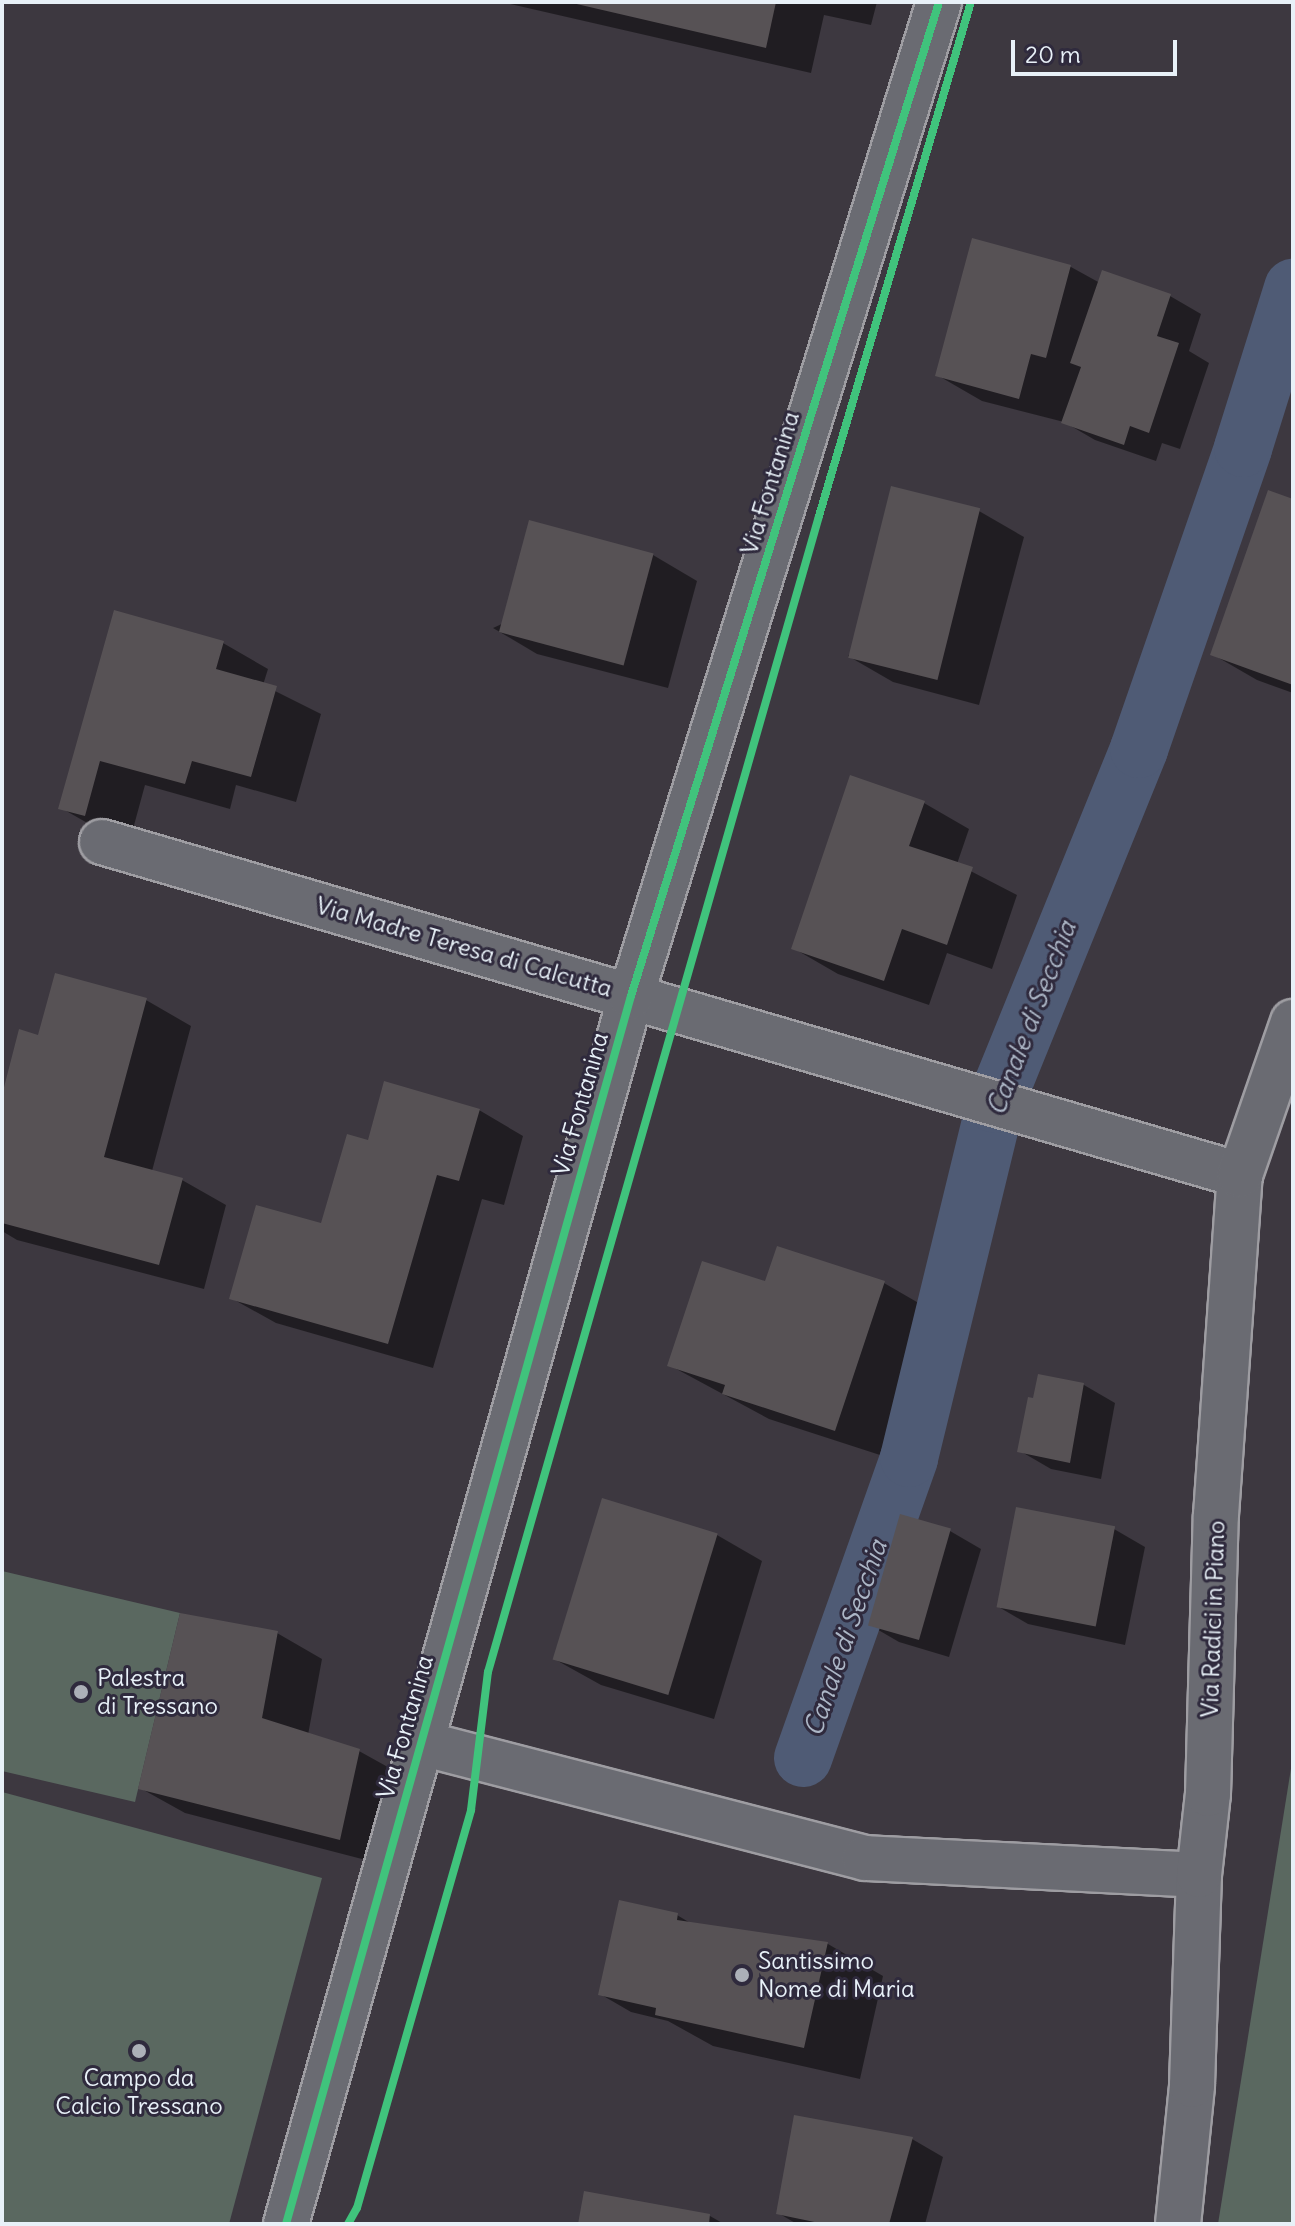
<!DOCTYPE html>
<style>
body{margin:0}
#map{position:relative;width:1295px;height:2226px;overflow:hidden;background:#3d3840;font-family:Delius,sans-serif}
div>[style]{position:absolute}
.green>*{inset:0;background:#5a6860}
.shadow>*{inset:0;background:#0007}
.canal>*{height:58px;margin:-29px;padding:0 29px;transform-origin:29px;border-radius:29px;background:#4f5b75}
.building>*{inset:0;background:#575255;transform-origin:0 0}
.roads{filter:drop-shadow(2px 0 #9e9da2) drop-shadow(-2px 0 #9e9da2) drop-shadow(0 2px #9e9da2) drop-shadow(0 -2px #9e9da2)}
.street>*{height:44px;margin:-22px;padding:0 22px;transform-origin:22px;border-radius:22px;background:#6a6b72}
.cycleway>*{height:8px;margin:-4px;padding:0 4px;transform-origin:4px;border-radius:4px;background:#40c37c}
.dots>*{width:22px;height:22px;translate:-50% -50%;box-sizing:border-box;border:4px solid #2f2a3d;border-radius:50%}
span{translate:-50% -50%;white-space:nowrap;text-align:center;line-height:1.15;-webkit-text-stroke:6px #2f2a3d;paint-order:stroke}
.street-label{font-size:24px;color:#e8f1f8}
.poi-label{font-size:24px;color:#e8f1f8}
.left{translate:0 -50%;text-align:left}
.water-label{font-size:26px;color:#acb6c6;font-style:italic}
.frame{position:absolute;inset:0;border:4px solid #e8f1f8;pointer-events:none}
.scale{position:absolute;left:1011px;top:40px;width:166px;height:36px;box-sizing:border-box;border:4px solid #e8f1f8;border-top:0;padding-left:10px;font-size:24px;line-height:28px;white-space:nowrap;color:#e8f1f8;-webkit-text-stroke:6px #2f2a3d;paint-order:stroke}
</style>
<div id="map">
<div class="green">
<div style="clip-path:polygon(2px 1571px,180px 1613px,135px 1802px,2px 1771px)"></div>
<div style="clip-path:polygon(1293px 1756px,1293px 2224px,1218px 2224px)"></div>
<div style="clip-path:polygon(2px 1792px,322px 1878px,229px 2224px,2px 2224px)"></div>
</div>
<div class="shadow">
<div style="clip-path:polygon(501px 2px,877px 2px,871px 25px,824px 15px,811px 73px)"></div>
<div style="clip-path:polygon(974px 240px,1071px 267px,1100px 283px,1170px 296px,1201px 314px,1189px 351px,1209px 363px,1180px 449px,1162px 443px,1156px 461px,1095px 440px,1064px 422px,982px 401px,937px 375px)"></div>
<div style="clip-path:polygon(1293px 501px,1293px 693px,1257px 680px,1212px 654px)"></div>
<div style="clip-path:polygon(979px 511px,1024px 537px,979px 705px,893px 682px,848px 656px)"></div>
<div style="clip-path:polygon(653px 555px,697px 581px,668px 688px,537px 654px,493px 628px)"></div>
<div style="clip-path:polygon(116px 613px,223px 643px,268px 669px,263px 685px,321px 714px,296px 802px,236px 785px,230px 809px,145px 785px,130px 840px,105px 833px,61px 808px)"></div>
<div style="clip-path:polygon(924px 803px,969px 829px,957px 864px,1017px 895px,992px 969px,947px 953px,929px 1005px,838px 974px,793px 948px)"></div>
<div style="clip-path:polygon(146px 1000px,191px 1026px,152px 1171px,182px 1180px,226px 1205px,204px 1289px,17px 1240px,2px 1231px,2px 1103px)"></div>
<div style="clip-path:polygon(479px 1110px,523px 1136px,504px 1205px,482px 1199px,433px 1368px,276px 1323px,231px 1298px,323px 1226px,369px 1142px)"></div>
<div style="clip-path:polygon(778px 1248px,884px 1283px,929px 1309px,880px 1455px,769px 1419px,669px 1365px,766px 1284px)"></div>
<div style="clip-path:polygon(1040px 1376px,1084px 1385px,1115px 1403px,1101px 1479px,1051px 1469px,1020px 1451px)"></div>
<div style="clip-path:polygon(1114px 1529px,1145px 1547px,1125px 1645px,1028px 1624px,997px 1606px)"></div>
<div style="clip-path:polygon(950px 1531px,981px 1549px,949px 1657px,899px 1642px,868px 1624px)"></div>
<div style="clip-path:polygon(717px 1535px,762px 1561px,714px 1719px,601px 1685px,556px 1660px)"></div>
<div style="clip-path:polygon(277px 1633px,322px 1659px,308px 1735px,359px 1751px,404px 1776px,385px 1865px,185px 1813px,140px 1788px)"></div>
<div style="clip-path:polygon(677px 1915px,692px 1924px,828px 1944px,883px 1976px,860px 2079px,713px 2046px,668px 2021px,631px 2012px,600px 1994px)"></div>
<div style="clip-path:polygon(912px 2139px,943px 2157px,925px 2224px,797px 2224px,778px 2213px)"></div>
<div style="clip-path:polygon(710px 2216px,724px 2224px,580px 2224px)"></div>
</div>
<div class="canal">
<div style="left:803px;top:1758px;width:318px;rotate:-70.5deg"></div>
<div style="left:909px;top:1458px;width:364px;rotate:-76.3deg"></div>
<div style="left:995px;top:1104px;width:383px;rotate:-67.9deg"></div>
<div style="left:1139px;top:749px;width:318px;rotate:-70.9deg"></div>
<div style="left:1243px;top:448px;width:168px;rotate:-72.6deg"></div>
</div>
<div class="building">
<div style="clip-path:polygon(568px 2px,776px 2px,766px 48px)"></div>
<div style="clip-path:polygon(972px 238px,1071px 265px,1046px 358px,1031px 354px,1019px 399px,935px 376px)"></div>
<div style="clip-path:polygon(1102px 270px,1171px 294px,1157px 336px,1179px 343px,1149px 433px,1130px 426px,1124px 445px,1061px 423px,1081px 367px,1070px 363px)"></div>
<div style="left:891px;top:486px;width:92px;height:177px;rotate:14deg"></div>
<div style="clip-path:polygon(1268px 490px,1293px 499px,1293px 685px,1210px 655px)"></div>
<div style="left:529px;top:520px;width:129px;height:116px;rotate:15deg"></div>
<div style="clip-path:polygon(114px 610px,224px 641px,216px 669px,277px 686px,251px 777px,192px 761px,185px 784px,100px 761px,85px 816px,58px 809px)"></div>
<div style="clip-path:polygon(850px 775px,925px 801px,909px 846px,973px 867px,947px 945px,902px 929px,884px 981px,791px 949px)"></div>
<div style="clip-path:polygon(55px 973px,147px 998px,104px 1157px,183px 1178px,159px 1265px,2px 1223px,2px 1095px,19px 1029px,38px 1035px)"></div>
<div style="clip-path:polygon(384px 1081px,480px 1109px,459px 1181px,437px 1175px,388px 1344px,229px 1299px,256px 1205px,321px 1223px,347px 1134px,368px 1140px)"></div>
<div style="clip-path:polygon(777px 1246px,885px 1281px,835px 1431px,722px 1394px,725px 1385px,667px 1366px,702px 1261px,765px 1281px)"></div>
<div style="clip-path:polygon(1038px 1374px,1084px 1383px,1070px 1463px,1017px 1452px,1028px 1397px,1033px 1398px)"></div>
<div style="left:602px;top:1498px;width:121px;height:169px;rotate:17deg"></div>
<div style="left:1016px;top:1507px;width:101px;height:102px;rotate:11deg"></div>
<div style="left:900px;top:1514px;width:53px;height:116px;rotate:16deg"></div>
<div style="clip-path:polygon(180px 1613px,278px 1631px,262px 1718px,360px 1749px,340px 1840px,138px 1789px)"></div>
<div style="clip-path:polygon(619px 1900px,678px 1913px,677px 1920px,828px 1942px,804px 2048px,655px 2015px,656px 2008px,598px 1995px)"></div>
<div style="clip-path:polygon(794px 2115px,913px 2137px,889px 2224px,824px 2224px,776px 2214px)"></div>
<div style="clip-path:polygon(584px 2191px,710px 2214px,709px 2224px,578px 2224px)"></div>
</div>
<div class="roads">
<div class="street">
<div style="left:102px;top:842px;width:1186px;rotate:16.31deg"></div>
<div style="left:421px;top:1743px;width:459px;rotate:14.5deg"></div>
<div style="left:865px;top:1858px;width:334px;rotate:2.9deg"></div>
<div style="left:286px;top:2224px;width:1276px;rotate:-74.31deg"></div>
<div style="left:631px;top:996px;width:1041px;rotate:-72.78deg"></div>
<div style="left:1178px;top:2224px;width:140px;rotate:-84.2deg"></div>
<div style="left:1192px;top:2085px;width:210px;rotate:-88.1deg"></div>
<div style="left:1199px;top:1875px;width:81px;rotate:-83.7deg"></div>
<div style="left:1208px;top:1794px;width:279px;rotate:-88.4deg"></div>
<div style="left:1216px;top:1515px;width:341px;rotate:-86deg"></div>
<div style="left:1240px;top:1175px;width:162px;rotate:-70.9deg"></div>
</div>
</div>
<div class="cycleway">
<div style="left:286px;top:2224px;width:1276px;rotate:-74.31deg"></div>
<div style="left:631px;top:996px;width:1041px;rotate:-72.78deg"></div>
<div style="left:348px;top:2224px;width:18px;rotate:-61deg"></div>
<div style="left:357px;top:2208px;width:414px;rotate:-74deg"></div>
<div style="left:471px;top:1810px;width:139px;rotate:-83deg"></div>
<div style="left:488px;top:1672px;width:1202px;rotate:-74.02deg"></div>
<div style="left:819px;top:516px;width:536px;rotate:-73.53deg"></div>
</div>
<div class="dots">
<div style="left:81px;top:1692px;background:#acb0b8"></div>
<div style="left:742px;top:1975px;background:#acb0b8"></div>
<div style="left:139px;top:2051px;background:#acb0b8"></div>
</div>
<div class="street-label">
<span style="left:770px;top:483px;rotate:-73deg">Via Fontanina</span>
<span style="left:464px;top:947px;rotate:16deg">Via Madre Teresa di Calcutta</span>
<span style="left:580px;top:1104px;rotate:-74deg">Via Fontanina</span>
<span style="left:1213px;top:1619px;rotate:-88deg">Via Radici in Piano</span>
<span style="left:405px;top:1727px;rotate:-74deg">Via Fontanina</span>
</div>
<div class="poi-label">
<span class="left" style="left:97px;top:1692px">Palestra<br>di Tressano</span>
<span class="left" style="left:758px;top:1975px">Santissimo<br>Nome di Maria</span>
<span style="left:139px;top:2092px">Campo da<br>Calcio Tressano</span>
</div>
<div class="water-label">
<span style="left:1031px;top:1018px;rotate:-69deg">Canale di Secchia</span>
<span style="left:845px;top:1638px;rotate:-71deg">Canale di Secchia</span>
</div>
<div class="frame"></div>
<div class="scale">20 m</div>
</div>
